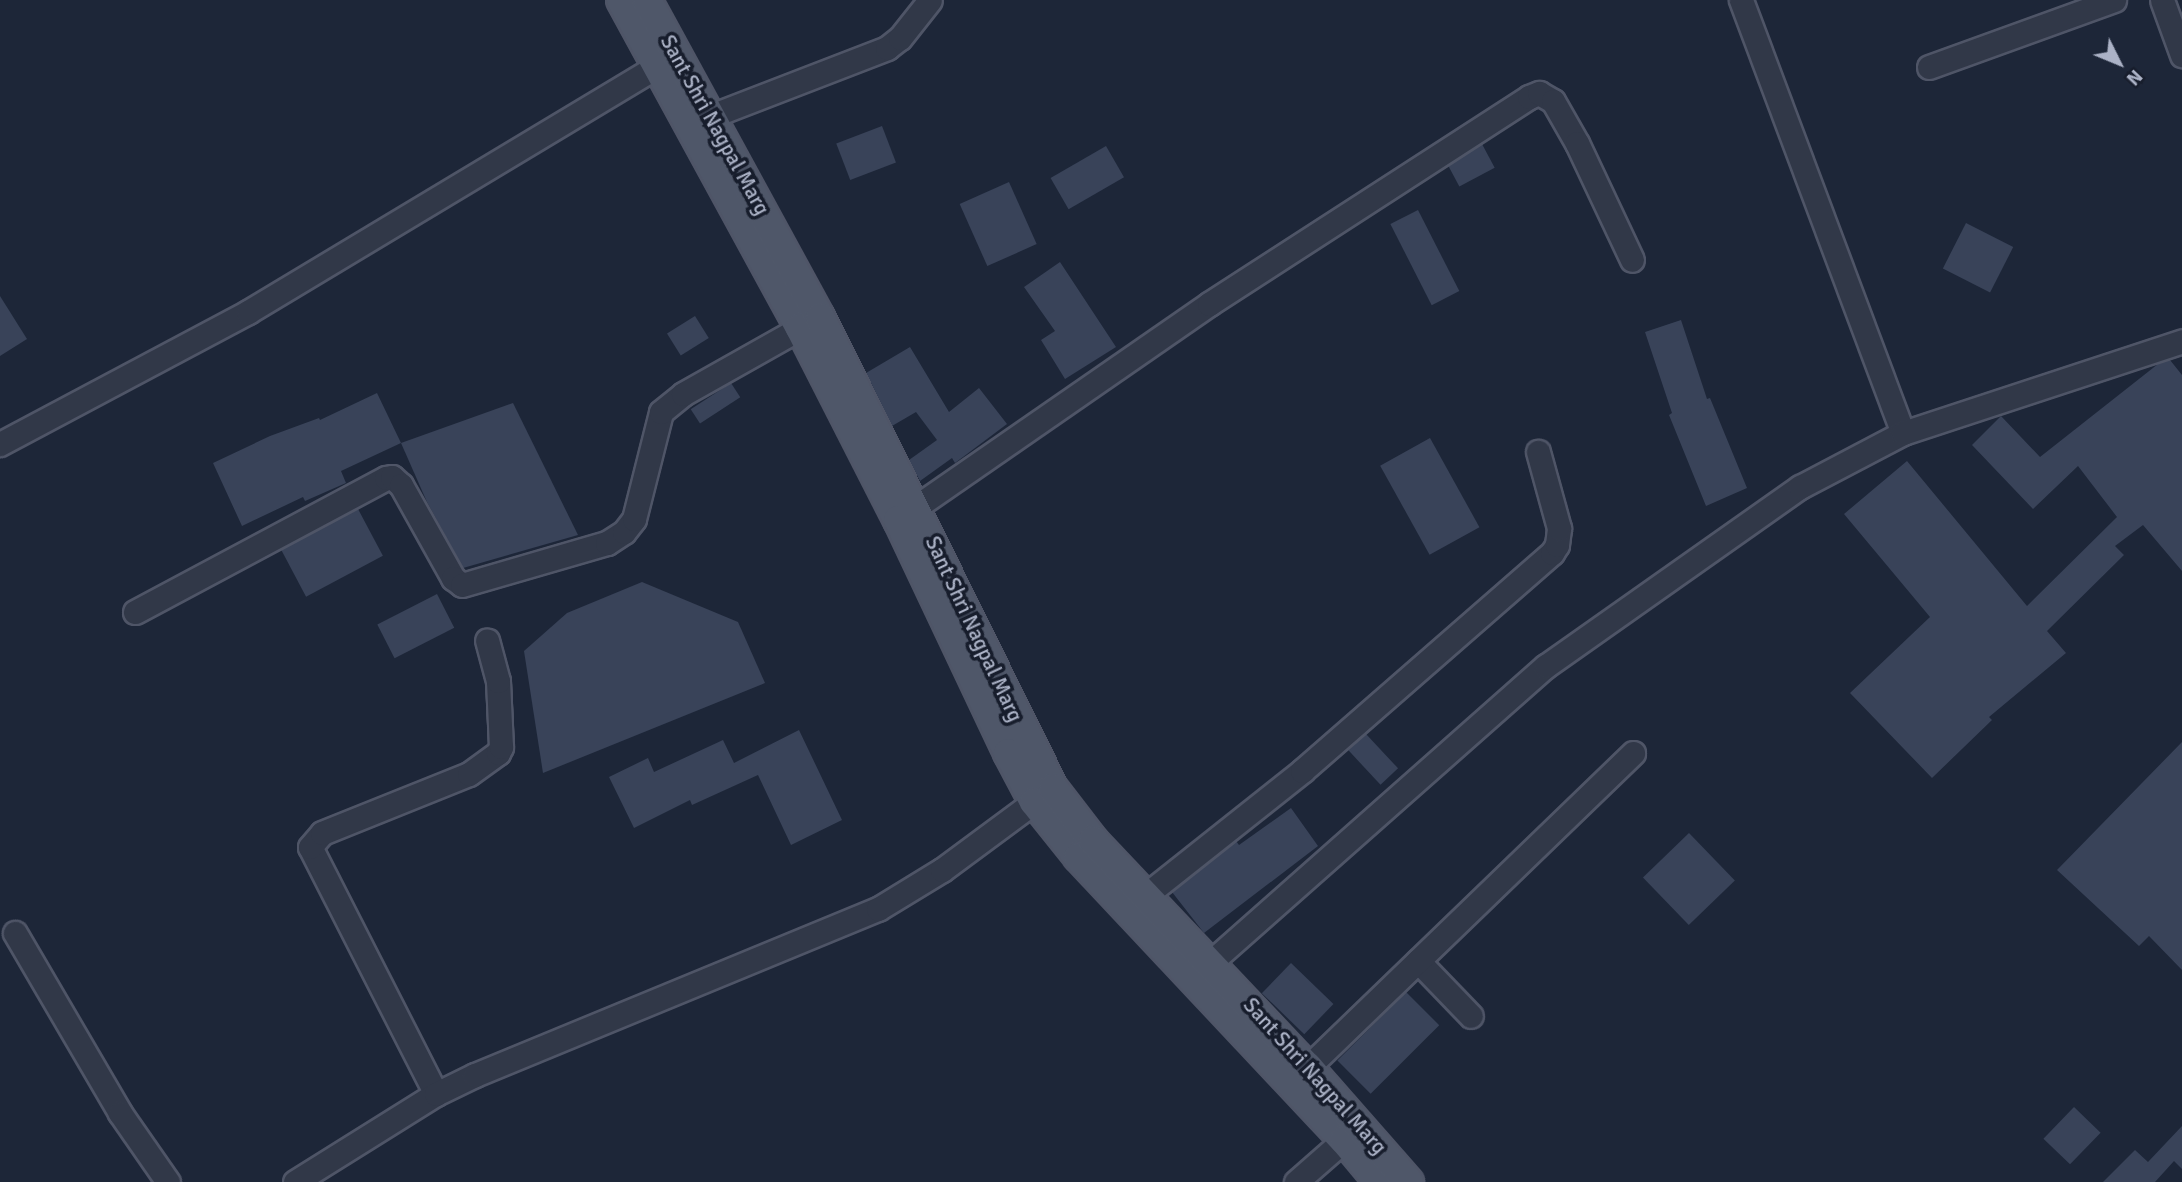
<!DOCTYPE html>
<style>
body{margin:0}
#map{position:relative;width:2182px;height:1182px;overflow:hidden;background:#1d2638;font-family:Signika,sans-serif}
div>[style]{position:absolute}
.building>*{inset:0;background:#394359;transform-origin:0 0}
.roads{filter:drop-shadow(2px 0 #4f5567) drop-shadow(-2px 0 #4f5567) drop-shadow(0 2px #4f5567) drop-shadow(0 -2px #4f5567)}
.minor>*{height:23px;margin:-11.5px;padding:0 11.5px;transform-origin:11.5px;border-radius:11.5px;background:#313848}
.major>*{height:28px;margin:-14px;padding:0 14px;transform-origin:14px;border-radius:14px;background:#4f5769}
span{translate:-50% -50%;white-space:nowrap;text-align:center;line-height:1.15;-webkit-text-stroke:7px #171d2c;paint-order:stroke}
.street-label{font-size:21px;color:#abb2c6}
.north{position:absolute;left:2084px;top:28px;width:70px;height:70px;-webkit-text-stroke:5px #171d2c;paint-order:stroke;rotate:133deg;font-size:19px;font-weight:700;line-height:28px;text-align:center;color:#abb2c6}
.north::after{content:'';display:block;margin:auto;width:24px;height:32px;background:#abb2c6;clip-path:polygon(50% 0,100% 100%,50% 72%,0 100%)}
</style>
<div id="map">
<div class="building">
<div style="left:882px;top:126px;width:39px;height:49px;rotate:69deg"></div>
<div style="left:1482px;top:144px;width:27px;height:40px;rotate:62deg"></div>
<div style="left:1106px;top:146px;width:36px;height:64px;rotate:60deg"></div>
<div style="left:1009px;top:182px;width:68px;height:54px;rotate:66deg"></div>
<div style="left:1418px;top:210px;width:91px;height:31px;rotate:63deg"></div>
<div style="left:1966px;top:223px;width:53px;height:51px;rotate:27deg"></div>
<div style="clip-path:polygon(1060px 262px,1116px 347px,1065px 379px,1041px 340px,1055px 331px,1024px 287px)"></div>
<div style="clip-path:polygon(0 296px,27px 339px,0 356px)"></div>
<div style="left:695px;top:316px;width:26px;height:33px;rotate:58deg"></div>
<div style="clip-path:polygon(1681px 320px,1707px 399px,1710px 398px,1747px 488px,1706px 506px,1669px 415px,1672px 413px,1645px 332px)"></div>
<div style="clip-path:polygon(910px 347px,949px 412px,979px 388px,1007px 424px,955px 463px,952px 458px,920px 481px,909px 460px,937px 440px,916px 412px,892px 426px,866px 373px)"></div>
<div style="clip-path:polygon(2170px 360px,2182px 375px,2182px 571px,2143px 525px,2115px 546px,2124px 555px,2047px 631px,2066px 653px,1989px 717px,1992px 720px,1932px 778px,1850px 693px,1930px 617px,1844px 514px,1907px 461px,2027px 606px,2117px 517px,2078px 466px,2033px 509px,1972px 445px,2001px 416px,2040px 457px,2158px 364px)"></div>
<div style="left:731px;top:383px;width:17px;height:48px;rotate:57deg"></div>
<div style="clip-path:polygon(377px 393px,401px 443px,341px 471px,346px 483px,305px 501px,303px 497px,242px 526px,213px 463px,270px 436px,319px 418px,320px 420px)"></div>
<div style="clip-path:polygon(513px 403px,578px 535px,463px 568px,427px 502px,401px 443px)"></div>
<div style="left:1430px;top:438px;width:102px;height:57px;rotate:61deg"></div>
<div style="left:358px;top:509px;width:53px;height:87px;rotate:62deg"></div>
<div style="clip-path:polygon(642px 582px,738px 622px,765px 683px,543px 773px,524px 651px,567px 613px)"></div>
<div style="left:437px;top:594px;width:38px;height:67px;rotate:63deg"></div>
<div style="clip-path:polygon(799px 730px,842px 820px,791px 845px,758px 775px,692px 805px,690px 800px,634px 828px,609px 777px,648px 758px,654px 772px,723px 740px,734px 763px)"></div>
<div style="left:1366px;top:734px;width:47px;height:24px;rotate:47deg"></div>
<div style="clip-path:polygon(2182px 742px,2182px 970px,2149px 936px,2139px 946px,2057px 870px)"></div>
<div style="clip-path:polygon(1291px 808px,1318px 846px,1204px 933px,1172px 892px,1236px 841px,1239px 845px)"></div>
<div style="left:1689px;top:833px;width:66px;height:64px;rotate:46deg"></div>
<div style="left:1291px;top:963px;width:59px;height:42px;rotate:44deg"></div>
<div style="left:1406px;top:992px;width:47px;height:97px;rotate:45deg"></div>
<div style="left:2074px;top:1107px;width:37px;height:44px;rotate:44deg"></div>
<div style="clip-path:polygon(2182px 1126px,2182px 1169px,2174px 1161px,2155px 1182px,2103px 1182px,2135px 1150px,2148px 1162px)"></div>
</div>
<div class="roads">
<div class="minor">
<div style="left:1741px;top:0;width:462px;rotate:69.5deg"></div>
<div style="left:2162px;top:0;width:59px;rotate:70deg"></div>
<div style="left:1929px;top:67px;width:197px;rotate:-19.9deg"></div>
<div style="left:711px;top:116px;width:189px;rotate:-21.1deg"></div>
<div style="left:887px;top:48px;width:16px;rotate:-38deg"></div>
<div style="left:900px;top:38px;width:48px;rotate:-51.7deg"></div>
<div style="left:0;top:444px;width:281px;rotate:-28deg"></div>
<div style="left:248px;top:312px;width:477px;rotate:-31deg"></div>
<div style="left:916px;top:507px;width:356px;rotate:-34.7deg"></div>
<div style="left:1209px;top:304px;width:381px;rotate:-32.9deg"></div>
<div style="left:1529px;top:97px;width:11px;rotate:-22deg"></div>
<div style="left:1539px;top:93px;width:16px;rotate:30deg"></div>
<div style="left:1553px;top:101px;width:48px;rotate:60.3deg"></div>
<div style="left:1577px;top:143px;width:129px;rotate:64.8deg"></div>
<div style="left:135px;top:612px;width:285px;rotate:-28.1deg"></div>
<div style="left:386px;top:478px;width:6px;rotate:-9deg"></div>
<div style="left:392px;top:477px;width:12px;rotate:42deg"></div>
<div style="left:401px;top:485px;width:107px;rotate:60.8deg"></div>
<div style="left:453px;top:578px;width:11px;rotate:38deg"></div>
<div style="left:462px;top:585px;width:151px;rotate:-16.2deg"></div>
<div style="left:607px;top:543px;width:20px;rotate:-33deg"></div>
<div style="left:624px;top:532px;width:16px;rotate:-52deg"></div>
<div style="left:634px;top:519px;width:110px;rotate:-75.8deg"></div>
<div style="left:661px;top:412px;width:28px;rotate:-39deg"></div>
<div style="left:683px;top:394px;width:134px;rotate:-29.4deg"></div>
<div style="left:1147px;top:894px;width:198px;rotate:-38.4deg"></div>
<div style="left:1302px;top:771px;width:332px;rotate:-41.1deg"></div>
<div style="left:1552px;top:553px;width:9px;rotate:-58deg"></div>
<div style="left:1557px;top:545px;width:17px;rotate:-83deg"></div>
<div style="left:1559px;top:528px;width:79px;rotate:-105.4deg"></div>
<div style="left:15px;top:933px;width:208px;rotate:59.7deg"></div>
<div style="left:120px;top:1113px;width:84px;rotate:55.2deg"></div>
<div style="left:1418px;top:961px;width:76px;rotate:46.1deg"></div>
<div style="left:1211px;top:962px;width:447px;rotate:-41.5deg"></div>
<div style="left:1546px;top:666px;width:311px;rotate:-35.2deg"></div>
<div style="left:1800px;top:487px;width:116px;rotate:-27.7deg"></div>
<div style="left:1903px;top:433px;width:294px;rotate:-18.2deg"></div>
<div style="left:1308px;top:1067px;width:452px;rotate:-44deg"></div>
<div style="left:436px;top:1094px;width:277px;rotate:-117deg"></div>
<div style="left:310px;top:847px;width:18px;rotate:-49deg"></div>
<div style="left:322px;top:833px;width:158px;rotate:-21.9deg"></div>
<div style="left:469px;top:774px;width:36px;rotate:-36deg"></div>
<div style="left:498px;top:753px;width:7px;rotate:-63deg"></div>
<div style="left:501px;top:747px;width:66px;rotate:-92.6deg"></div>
<div style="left:498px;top:681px;width:42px;rotate:-105deg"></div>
<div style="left:295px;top:1182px;width:166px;rotate:-32deg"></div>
<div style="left:436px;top:1094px;width:43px;rotate:-26deg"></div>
<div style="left:475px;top:1075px;width:436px;rotate:-22.4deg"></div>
<div style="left:878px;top:909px;width:75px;rotate:-31.4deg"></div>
<div style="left:942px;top:870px;width:129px;rotate:-36.5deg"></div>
<div style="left:1296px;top:1182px;width:64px;rotate:-41.2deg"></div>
</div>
<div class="major">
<div style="left:621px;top:0;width:374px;rotate:61.4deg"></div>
<div style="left:800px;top:328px;width:216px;rotate:63deg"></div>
<div style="left:898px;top:520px;width:258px;rotate:64.7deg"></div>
<div style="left:1008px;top:753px;width:55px;rotate:62deg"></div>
<div style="left:1034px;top:802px;width:70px;rotate:51.3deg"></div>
<div style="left:1078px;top:857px;width:388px;rotate:46.8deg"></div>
<div style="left:1344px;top:1140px;width:55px;rotate:50.2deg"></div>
<div style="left:647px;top:0;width:361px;rotate:61.4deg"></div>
<div style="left:820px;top:317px;width:525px;rotate:63.68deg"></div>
<div style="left:1053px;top:788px;width:66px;rotate:52.4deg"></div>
<div style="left:1093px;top:840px;width:313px;rotate:46.6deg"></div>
<div style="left:1308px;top:1067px;width:153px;rotate:48.7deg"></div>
</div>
</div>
<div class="street-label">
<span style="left:715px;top:125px;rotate:61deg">Sant Shri Nagpal Marg</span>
<span style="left:974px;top:629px;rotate:65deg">Sant Shri Nagpal Marg</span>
<span style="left:1315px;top:1076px;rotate:48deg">Sant Shri Nagpal Marg</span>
</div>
<div class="north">N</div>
</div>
